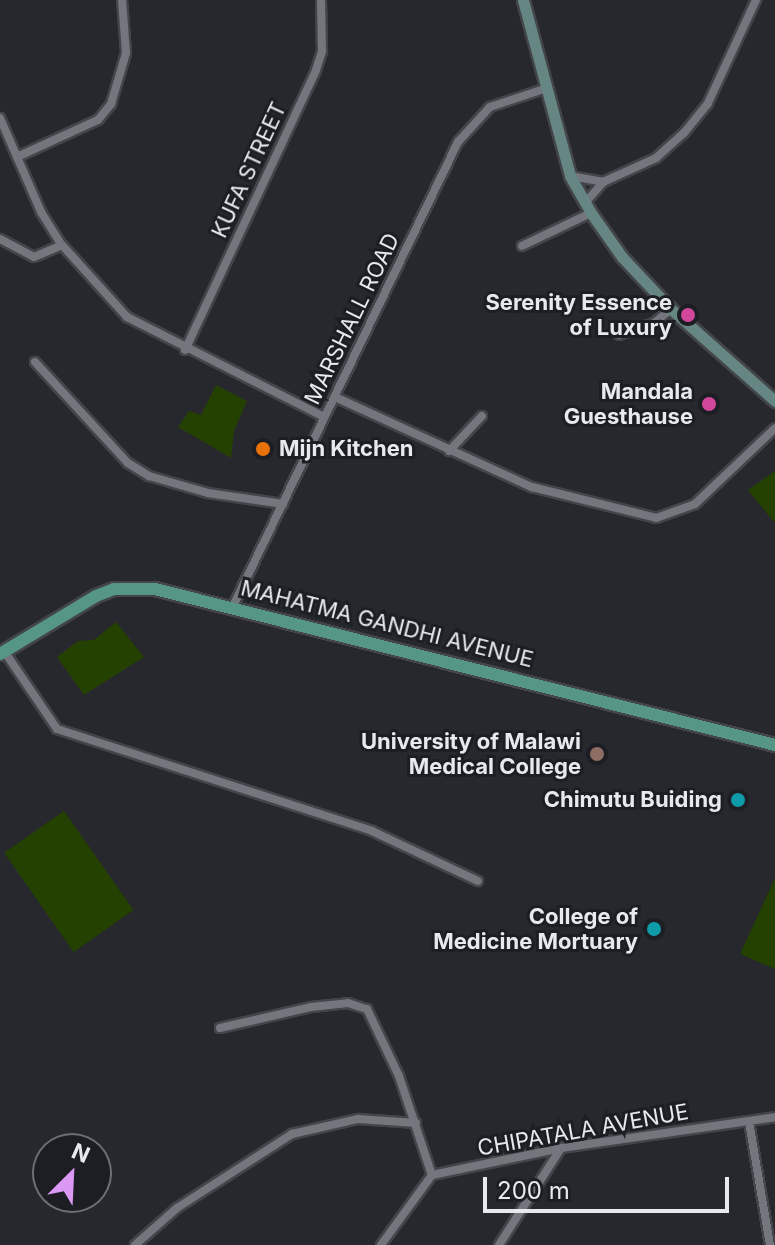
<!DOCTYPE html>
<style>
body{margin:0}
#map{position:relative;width:775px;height:1245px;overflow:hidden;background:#26282d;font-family:Inter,sans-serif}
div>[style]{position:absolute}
.green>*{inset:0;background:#254102;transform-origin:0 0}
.roads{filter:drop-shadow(2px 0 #43454a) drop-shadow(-2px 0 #43454a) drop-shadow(0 2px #43454a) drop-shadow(0 -2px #43454a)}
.street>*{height:8px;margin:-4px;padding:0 4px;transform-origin:4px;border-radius:4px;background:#74767d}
.secondary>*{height:11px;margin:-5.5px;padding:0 5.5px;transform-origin:5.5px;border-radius:5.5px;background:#658682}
.primary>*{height:12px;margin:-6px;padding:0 6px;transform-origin:6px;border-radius:6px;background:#559687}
.dots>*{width:22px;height:22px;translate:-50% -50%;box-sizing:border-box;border:4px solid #1d1e24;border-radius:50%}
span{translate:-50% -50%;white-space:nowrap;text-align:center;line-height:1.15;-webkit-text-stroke:6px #1d1e24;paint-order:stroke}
.street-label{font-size:22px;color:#e8e9ed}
.poi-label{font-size:22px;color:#e8e9ed;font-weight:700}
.right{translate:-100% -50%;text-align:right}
.left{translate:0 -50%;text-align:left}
.north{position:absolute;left:32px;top:1133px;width:80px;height:80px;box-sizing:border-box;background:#1d1e24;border:2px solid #6e6f74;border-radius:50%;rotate:24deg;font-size:22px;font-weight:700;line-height:32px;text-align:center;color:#e8e9ed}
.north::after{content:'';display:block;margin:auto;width:28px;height:36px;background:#dc99f4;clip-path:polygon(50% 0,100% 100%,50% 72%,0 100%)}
.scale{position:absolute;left:483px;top:1177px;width:246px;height:36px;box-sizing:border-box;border:4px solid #e8e9ed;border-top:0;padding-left:10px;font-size:24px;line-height:28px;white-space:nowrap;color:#e8e9ed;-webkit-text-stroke:6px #1d1e24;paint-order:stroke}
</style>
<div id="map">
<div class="green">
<div style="clip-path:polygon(216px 385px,247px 401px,234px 431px,231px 458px,178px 427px,189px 411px,201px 415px)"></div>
<div style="clip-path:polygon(775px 471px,775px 521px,774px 522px,748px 490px)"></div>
<div style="clip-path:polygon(116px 622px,144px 657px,84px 695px,57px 657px,78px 641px,94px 640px)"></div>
<div style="left:64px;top:811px;width:121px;height:73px;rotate:55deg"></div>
<div style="clip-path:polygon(775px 878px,775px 969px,740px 954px)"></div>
</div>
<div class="roads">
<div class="street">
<div style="left:0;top:118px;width:103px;rotate:66.4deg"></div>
<div style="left:41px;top:212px;width:39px;rotate:58deg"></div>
<div style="left:62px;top:245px;width:97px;rotate:47.9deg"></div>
<div style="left:127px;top:317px;width:221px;rotate:26.9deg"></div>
<div style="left:17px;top:157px;width:89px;rotate:-24.6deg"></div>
<div style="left:98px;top:120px;width:21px;rotate:-51deg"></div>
<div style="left:111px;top:104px;width:53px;rotate:-73.6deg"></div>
<div style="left:126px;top:53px;width:53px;rotate:-94.3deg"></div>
<div style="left:570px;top:176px;width:34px;rotate:10deg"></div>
<div style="left:585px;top:203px;width:28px;rotate:-49deg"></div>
<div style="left:603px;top:182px;width:58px;rotate:-24.4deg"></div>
<div style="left:656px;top:158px;width:38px;rotate:-42deg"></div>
<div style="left:684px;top:133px;width:38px;rotate:-51deg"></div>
<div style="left:708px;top:103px;width:114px;rotate:-65deg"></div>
<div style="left:0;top:239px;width:38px;rotate:28deg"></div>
<div style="left:34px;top:257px;width:30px;rotate:-23deg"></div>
<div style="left:522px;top:246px;width:76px;rotate:-25.6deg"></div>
<div style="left:619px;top:335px;width:37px;rotate:-19deg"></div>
<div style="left:654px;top:323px;width:22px;rotate:-39deg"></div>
<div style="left:185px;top:350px;width:309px;rotate:-64.9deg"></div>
<div style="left:316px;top:70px;width:20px;rotate:-72deg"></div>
<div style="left:322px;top:51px;width:51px;rotate:-91.1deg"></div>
<div style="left:35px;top:362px;width:137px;rotate:47.4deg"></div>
<div style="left:128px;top:463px;width:25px;rotate:32deg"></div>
<div style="left:149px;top:476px;width:61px;rotate:16.1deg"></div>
<div style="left:208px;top:493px;width:76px;rotate:8.3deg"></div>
<div style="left:335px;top:397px;width:217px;rotate:24.6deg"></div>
<div style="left:532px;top:487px;width:128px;rotate:14deg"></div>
<div style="left:656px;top:518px;width:41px;rotate:-19.7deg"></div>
<div style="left:695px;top:504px;width:110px;rotate:-43.5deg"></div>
<div style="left:449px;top:451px;width:48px;rotate:-46.7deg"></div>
<div style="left:233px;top:606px;width:516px;rotate:-64.13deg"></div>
<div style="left:458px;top:142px;width:47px;rotate:-47.6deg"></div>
<div style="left:490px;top:107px;width:57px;rotate:-18.4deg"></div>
<div style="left:4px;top:651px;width:94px;rotate:55.8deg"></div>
<div style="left:57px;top:729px;width:331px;rotate:17.9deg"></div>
<div style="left:372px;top:831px;width:117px;rotate:25.3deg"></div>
<div style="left:220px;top:1028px;width:93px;rotate:-13deg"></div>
<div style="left:311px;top:1007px;width:37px;rotate:-6deg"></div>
<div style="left:348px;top:1003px;width:20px;rotate:18deg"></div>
<div style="left:367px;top:1009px;width:74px;rotate:64.5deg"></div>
<div style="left:399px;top:1076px;width:104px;rotate:71.6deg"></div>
<div style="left:749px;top:1122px;width:125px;rotate:80.3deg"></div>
<div style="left:135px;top:1245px;width:56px;rotate:-41.4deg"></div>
<div style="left:177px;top:1208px;width:137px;rotate:-32.8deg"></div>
<div style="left:292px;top:1134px;width:68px;rotate:-12.8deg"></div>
<div style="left:358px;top:1119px;width:58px;rotate:3.9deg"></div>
<div style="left:381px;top:1245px;width:87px;rotate:-53.9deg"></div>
<div style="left:432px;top:1175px;width:132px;rotate:-11.8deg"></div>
<div style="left:561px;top:1148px;width:216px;rotate:-8.2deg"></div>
<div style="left:499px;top:1245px;width:115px;rotate:-57.4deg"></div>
</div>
<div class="secondary">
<div style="left:523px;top:0;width:182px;rotate:75deg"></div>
<div style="left:570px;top:176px;width:43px;rotate:60.4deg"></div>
<div style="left:591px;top:213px;width:54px;rotate:54.8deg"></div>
<div style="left:622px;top:257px;width:71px;rotate:46.7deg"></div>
<div style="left:671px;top:309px;width:139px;rotate:41.5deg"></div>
</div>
<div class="primary">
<div style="left:0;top:654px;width:112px;rotate:-31.1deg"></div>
<div style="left:96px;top:596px;width:19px;rotate:-21deg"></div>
<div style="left:114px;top:589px;width:41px"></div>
<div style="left:155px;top:589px;width:639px;rotate:14.12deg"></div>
</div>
</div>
<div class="dots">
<div style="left:688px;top:315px;background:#d1479c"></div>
<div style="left:709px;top:404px;background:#d1479c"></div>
<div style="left:263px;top:449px;background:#e8710a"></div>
<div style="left:597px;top:754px;background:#8d6e63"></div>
<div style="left:738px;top:800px;background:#0f9aa8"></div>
<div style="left:654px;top:929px;background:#0f9aa8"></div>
</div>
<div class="street-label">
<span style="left:249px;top:170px;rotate:-65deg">KUFA STREET</span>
<span style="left:352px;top:319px;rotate:-64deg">MARSHALL ROAD</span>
<span style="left:387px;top:624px;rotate:14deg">MAHATMA GANDHI AVENUE</span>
<span style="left:583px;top:1130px;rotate:-10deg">CHIPATALA AVENUE</span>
</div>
<div class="poi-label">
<span class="right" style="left:672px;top:315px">Serenity Essence<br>of Luxury</span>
<span class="right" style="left:693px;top:404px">Mandala<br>Guesthause</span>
<span class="left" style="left:279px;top:449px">Mijn Kitchen</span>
<span class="right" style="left:581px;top:754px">University of Malawi<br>Medical College</span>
<span class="right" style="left:722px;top:800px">Chimutu Buiding</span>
<span class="right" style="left:638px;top:929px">College of<br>Medicine Mortuary</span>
</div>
<div class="north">N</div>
<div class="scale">200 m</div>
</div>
